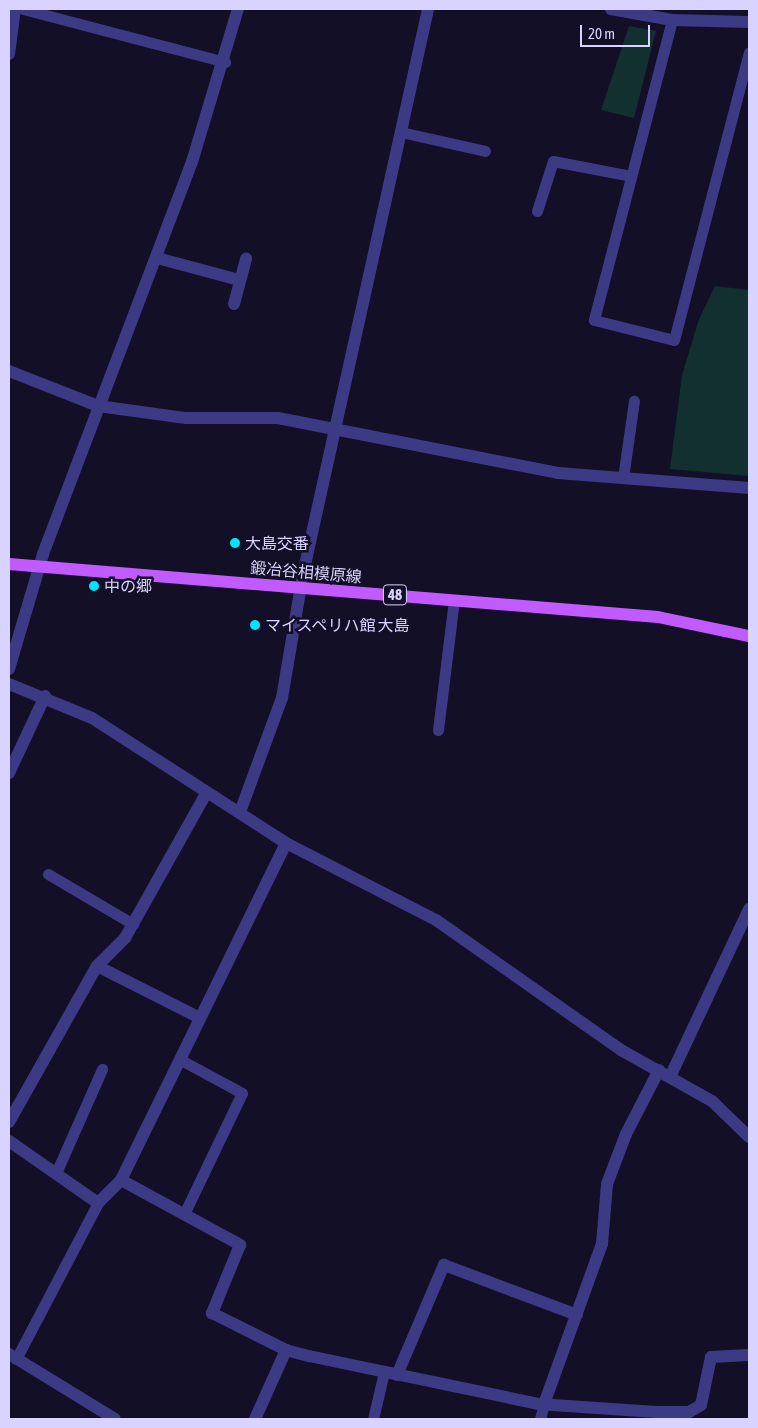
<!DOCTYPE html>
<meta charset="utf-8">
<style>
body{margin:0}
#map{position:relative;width:758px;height:1428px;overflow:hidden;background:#130f26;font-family:"Asap Condensed","Noto Sans JP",sans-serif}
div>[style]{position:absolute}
.green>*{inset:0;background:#12302f}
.lane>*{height:11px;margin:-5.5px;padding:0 5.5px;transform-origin:5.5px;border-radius:5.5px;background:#3d3a85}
.street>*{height:12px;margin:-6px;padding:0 6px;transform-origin:6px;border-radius:6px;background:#3d3a85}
.primary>*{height:12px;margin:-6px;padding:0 6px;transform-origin:6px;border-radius:6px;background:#c25bff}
.dots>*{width:14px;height:14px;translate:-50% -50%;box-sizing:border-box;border:2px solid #130f26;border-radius:50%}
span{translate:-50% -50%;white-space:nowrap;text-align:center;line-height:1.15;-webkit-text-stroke:5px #130f26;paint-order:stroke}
.shield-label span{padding:1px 4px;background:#130f26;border:1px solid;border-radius:4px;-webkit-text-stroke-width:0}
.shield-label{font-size:15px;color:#d9d4ff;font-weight:700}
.poi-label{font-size:16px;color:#d9d4ff}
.left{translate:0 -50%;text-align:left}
.street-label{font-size:16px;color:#d9d4ff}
.frame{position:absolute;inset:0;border:10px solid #d9d4ff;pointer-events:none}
.scale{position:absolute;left:580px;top:25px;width:70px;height:22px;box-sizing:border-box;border:2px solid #d9d4ff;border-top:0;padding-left:6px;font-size:15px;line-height:18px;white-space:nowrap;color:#d9d4ff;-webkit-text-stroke:4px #130f26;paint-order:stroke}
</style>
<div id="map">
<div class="green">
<div style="clip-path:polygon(629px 26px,656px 31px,634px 118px,601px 110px)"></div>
<div style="clip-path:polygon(715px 286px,749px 290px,749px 476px,670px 469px,682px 375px,699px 319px)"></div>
</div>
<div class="lane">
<div style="left:23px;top:9px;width:209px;rotate:14.7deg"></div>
<div style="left:672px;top:20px;width:310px;rotate:104.6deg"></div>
<div style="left:594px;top:320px;width:82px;rotate:14deg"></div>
<div style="left:674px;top:340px;width:297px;rotate:-75.4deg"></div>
<div style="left:401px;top:132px;width:86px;rotate:12.7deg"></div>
<div style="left:537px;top:211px;width:52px;rotate:-72.3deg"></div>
<div style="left:553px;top:161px;width:79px;rotate:10.9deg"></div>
<div style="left:623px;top:478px;width:78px;rotate:-81.9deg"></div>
<div style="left:438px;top:730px;width:131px;rotate:-83deg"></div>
<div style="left:48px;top:874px;width:99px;rotate:30.5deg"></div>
<div style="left:181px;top:1060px;width:69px;rotate:28.4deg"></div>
<div style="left:242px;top:1093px;width:134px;rotate:115.6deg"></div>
<div style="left:56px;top:1173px;width:114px;rotate:-66.1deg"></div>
<div style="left:16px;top:1359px;width:176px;rotate:-62.3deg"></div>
<div style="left:373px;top:1419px;width:48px;rotate:-76.8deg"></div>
<div style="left:540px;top:1419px;width:16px;rotate:-75deg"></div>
</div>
<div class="street">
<div style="left:611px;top:9px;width:62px;rotate:10.2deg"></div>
<div style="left:672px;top:20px;width:77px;rotate:1.5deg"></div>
<div style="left:9px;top:54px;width:45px;rotate:-82.4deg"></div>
<div style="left:157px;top:258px;width:85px;rotate:15deg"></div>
<div style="left:234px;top:304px;width:47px;rotate:-75.1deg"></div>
<div style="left:9px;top:371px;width:96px;rotate:21.5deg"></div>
<div style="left:98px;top:406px;width:89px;rotate:7.8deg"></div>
<div style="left:186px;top:418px;width:92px"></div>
<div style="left:278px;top:418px;width:285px;rotate:11.1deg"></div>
<div style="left:558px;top:473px;width:192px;rotate:4.5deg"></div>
<div style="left:9px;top:669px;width:120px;rotate:-73.5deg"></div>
<div style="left:43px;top:554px;width:419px;rotate:-69.2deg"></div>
<div style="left:192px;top:162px;width:160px;rotate:-73.3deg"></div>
<div style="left:9px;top:684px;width:90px;rotate:22.3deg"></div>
<div style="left:92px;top:718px;width:231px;rotate:32.8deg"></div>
<div style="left:286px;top:843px;width:169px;rotate:27.2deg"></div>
<div style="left:436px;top:920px;width:226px;rotate:35.1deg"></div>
<div style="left:621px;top:1050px;width:104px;rotate:29.3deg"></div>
<div style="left:712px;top:1101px;width:52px;rotate:44.2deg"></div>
<div style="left:9px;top:773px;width:85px;rotate:-64.9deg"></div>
<div style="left:240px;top:812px;width:121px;rotate:-69.8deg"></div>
<div style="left:282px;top:698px;width:126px;rotate:-80.4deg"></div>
<div style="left:303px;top:574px;width:579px;rotate:-77.52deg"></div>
<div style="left:97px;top:966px;width:115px;rotate:26.8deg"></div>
<div style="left:670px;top:1077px;width:186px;rotate:-64.8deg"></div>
<div style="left:9px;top:1122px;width:179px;rotate:-60.6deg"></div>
<div style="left:97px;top:966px;width:40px;rotate:-45deg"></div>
<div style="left:125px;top:938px;width:167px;rotate:-60.7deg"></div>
<div style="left:9px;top:1141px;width:108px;rotate:34.9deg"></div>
<div style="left:98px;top:1203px;width:33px;rotate:-45deg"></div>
<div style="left:121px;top:1180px;width:375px;rotate:-63.9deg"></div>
<div style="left:121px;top:1180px;width:136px;rotate:28.6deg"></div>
<div style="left:240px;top:1245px;width:74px;rotate:112.4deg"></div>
<div style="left:212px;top:1313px;width:83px;rotate:26.6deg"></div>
<div style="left:286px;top:1350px;width:24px;rotate:15deg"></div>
<div style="left:309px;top:1356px;width:234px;rotate:11.8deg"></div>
<div style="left:538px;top:1404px;width:118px;rotate:3.9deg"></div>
<div style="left:656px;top:1412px;width:33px"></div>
<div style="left:689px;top:1412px;width:14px;rotate:-30deg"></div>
<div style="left:701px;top:1405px;width:49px;rotate:-78.2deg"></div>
<div style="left:711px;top:1357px;width:38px;rotate:-3deg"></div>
<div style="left:9px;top:1354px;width:124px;rotate:31.5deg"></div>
<div style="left:397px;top:1375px;width:120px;rotate:-66.9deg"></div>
<div style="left:444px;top:1265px;width:142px;rotate:20.6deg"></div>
<div style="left:544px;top:1404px;width:170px;rotate:-70.1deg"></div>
<div style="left:602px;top:1244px;width:60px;rotate:-85.2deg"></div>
<div style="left:607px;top:1184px;width:53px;rotate:-69.2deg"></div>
<div style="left:626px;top:1134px;width:72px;rotate:-62.7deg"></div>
<div style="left:255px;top:1419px;width:76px;rotate:-65.8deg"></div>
</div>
<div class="primary">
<div style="left:9px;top:564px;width:651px;rotate:4.67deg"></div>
<div style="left:658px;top:617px;width:93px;rotate:11.8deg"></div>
</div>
<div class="dots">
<div style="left:235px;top:543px;background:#00e5ff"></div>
<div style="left:94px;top:586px;background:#00e5ff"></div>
<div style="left:255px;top:625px;background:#00e5ff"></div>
</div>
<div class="shield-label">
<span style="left:395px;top:595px">48</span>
</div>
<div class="poi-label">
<span class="left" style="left:245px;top:543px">大島交番</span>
<span class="left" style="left:104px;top:586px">中の郷</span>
<span class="left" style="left:265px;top:625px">マイスペリハ館 大島</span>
</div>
<div class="street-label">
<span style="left:306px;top:572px;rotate:5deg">鍛冶谷相模原線</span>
</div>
<div class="frame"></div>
<div class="scale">20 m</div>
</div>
